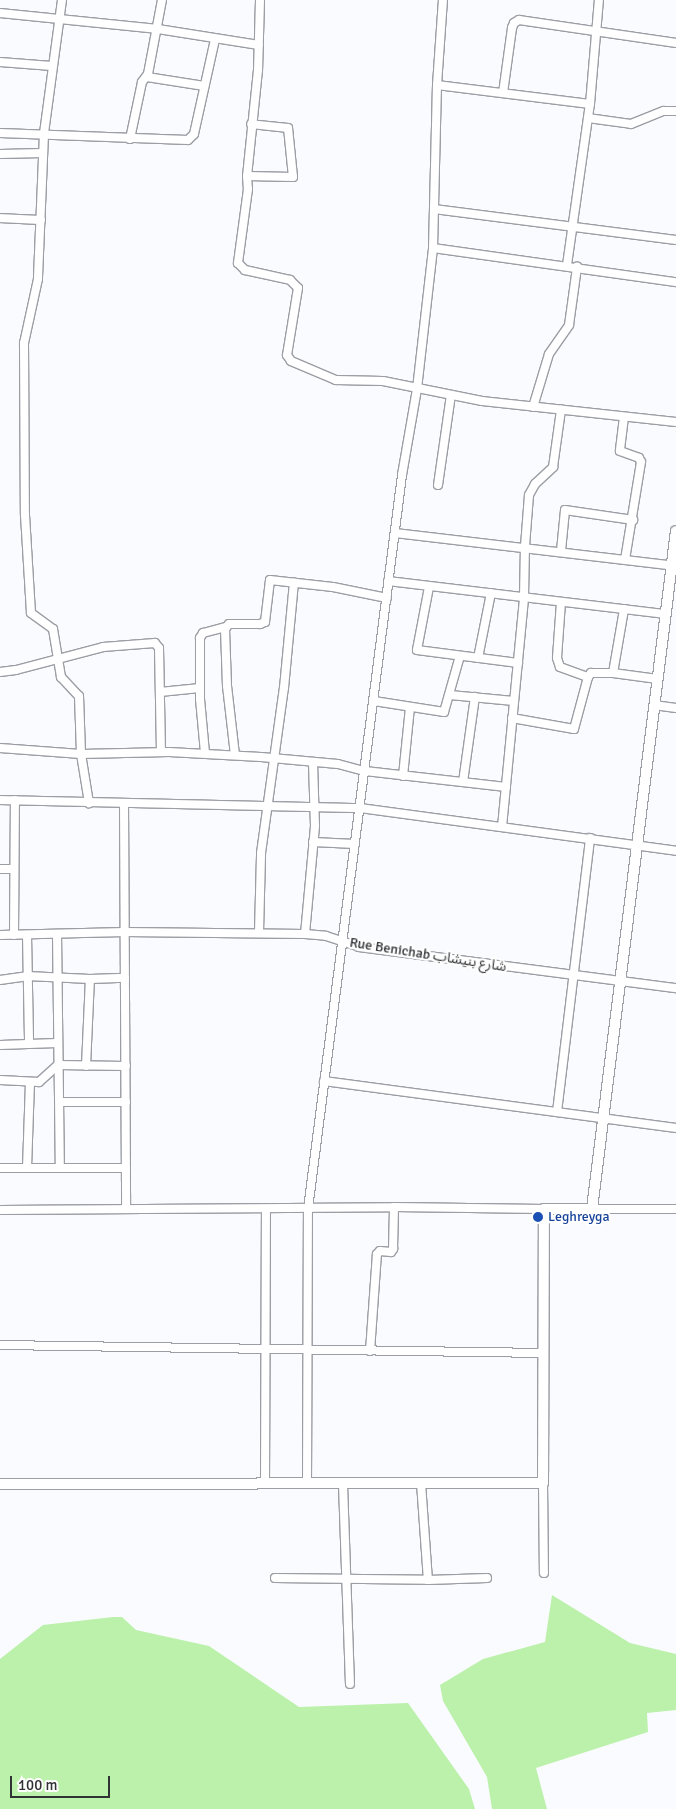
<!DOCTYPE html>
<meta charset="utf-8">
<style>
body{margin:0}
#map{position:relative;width:676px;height:1809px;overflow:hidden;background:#fafbfe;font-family:Signika,"Noto Sans Arabic",sans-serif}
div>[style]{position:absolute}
.green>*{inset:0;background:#bbf1ab}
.roads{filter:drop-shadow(1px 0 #9b9ea4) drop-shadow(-1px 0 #9b9ea4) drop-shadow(0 1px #9b9ea4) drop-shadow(0 -1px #9b9ea4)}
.street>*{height:8px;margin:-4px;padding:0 4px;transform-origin:4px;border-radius:4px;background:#fff}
.secondary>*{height:10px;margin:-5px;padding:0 5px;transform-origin:5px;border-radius:5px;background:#fff}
.dots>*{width:14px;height:14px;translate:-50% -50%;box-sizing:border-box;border:2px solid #fff;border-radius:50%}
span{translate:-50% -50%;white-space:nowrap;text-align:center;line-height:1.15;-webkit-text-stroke:4.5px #fff;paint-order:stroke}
.street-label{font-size:14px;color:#313234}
.transit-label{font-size:14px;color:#164399}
.left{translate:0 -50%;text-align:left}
.scale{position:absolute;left:10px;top:1776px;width:100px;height:22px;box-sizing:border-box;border:2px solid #313234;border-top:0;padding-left:6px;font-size:15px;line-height:18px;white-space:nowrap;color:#313234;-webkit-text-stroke:4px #fff;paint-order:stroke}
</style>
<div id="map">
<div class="green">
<div style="clip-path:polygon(552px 1595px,630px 1643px,676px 1654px,676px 1710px,647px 1713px,648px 1732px,536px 1768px,547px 1809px,492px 1809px,487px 1777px,443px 1701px,440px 1685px,483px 1659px,545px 1642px)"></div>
<div style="clip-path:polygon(113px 1617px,122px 1617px,136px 1630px,209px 1646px,299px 1707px,408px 1703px,469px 1789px,475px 1809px,0 1809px,0 1659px,43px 1625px)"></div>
</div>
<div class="roads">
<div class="street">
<div style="left:62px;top:0;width:135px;rotate:97.7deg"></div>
<div style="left:44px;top:134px;width:145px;rotate:92.4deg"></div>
<div style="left:38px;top:279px;width:66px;rotate:102.3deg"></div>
<div style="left:24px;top:343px;width:172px;rotate:89.7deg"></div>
<div style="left:25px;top:515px;width:98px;rotate:86.5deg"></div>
<div style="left:31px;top:613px;width:27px;rotate:36deg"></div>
<div style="left:53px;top:629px;width:49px;rotate:80.5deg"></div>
<div style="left:61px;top:677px;width:26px;rotate:47deg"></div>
<div style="left:79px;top:696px;width:58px;rotate:88deg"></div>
<div style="left:81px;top:754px;width:50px;rotate:80.7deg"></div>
<div style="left:260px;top:0;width:70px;rotate:91.6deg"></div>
<div style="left:258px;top:70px;width:107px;rotate:95.9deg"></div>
<div style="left:247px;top:176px;width:13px;rotate:86deg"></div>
<div style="left:248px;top:189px;width:75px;rotate:97.7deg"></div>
<div style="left:238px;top:263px;width:10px;rotate:45deg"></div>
<div style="left:245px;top:270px;width:46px;rotate:12.5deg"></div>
<div style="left:290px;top:280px;width:11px;rotate:45deg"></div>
<div style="left:298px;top:288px;width:68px;rotate:99.3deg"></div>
<div style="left:287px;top:355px;width:7px;rotate:56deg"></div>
<div style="left:291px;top:361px;width:49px;rotate:22.9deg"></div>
<div style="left:336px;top:380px;width:47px;rotate:1.2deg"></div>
<div style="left:383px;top:381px;width:101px;rotate:11.4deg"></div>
<div style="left:482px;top:401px;width:195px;rotate:6.2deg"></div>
<div style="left:0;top:13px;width:159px;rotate:5.8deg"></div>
<div style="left:158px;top:29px;width:102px;rotate:9deg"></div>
<div style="left:0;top:62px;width:52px;rotate:4.4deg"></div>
<div style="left:147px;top:77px;width:58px;rotate:9deg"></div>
<div style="left:437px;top:85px;width:154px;rotate:7.1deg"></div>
<div style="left:503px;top:93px;width:66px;rotate:-82.1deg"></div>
<div style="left:512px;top:28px;width:5px;rotate:-68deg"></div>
<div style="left:514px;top:23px;width:6px;rotate:-31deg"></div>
<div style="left:519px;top:20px;width:159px;rotate:8.3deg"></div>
<div style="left:588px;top:118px;width:43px;rotate:7.9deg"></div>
<div style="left:631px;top:124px;width:35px;rotate:-22deg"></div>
<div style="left:664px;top:111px;width:12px"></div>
<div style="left:0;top:133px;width:188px;rotate:2.1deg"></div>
<div style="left:188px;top:140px;width:8px;rotate:-45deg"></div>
<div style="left:194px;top:134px;width:97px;rotate:-77.5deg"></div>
<div style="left:130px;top:139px;width:58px;rotate:-78.1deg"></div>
<div style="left:142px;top:82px;width:10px;rotate:-53deg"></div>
<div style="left:148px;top:74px;width:75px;rotate:-79.3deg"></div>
<div style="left:0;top:154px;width:43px;rotate:-1.3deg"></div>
<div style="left:247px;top:176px;width:46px;rotate:1.2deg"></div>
<div style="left:293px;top:177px;width:49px;rotate:-95.8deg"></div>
<div style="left:288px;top:128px;width:37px;rotate:-174deg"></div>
<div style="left:434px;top:209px;width:244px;rotate:7.3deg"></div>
<div style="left:0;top:218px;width:41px;rotate:2.8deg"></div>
<div style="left:433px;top:248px;width:245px;rotate:8deg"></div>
<div style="left:567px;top:265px;width:163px;rotate:-81.9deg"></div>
<div style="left:590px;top:104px;width:104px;rotate:-85.1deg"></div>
<div style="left:533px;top:407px;width:55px;rotate:-73.2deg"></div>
<div style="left:549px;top:354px;width:35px;rotate:-55deg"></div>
<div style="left:569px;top:325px;width:59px;rotate:-82.1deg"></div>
<div style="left:624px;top:417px;width:34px;rotate:97deg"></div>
<div style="left:620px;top:451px;width:20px;rotate:20deg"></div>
<div style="left:639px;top:458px;width:4px;rotate:63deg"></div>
<div style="left:641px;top:462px;width:99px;rotate:99.3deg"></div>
<div style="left:438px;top:485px;width:91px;rotate:-81.8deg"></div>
<div style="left:395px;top:533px;width:283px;rotate:6.7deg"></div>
<div style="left:561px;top:551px;width:41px;rotate:-84.4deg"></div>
<div style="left:565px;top:510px;width:69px;rotate:8.4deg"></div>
<div style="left:388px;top:581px;width:280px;rotate:6.8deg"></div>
<div style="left:429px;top:587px;width:64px;rotate:100.8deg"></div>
<div style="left:417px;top:650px;width:102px;rotate:7.3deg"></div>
<div style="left:561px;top:602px;width:56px;rotate:94.1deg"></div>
<div style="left:557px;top:658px;width:9px;rotate:72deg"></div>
<div style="left:560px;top:667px;width:30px;rotate:20deg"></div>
<div style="left:478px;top:658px;width:66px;rotate:-78.7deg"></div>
<div style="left:0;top:672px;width:16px;rotate:-7deg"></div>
<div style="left:16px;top:670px;width:90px;rotate:-14.8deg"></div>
<div style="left:103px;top:647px;width:52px;rotate:-4.4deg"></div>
<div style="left:155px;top:643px;width:6px;rotate:51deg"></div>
<div style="left:159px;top:648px;width:104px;rotate:88.9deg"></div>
<div style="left:613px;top:673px;width:65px;rotate:-80.2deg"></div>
<div style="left:160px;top:692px;width:40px;rotate:-5.7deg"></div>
<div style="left:450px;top:695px;width:64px;rotate:5.4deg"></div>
<div style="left:374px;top:701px;width:71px;rotate:8.9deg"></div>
<div style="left:444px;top:712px;width:58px;rotate:-74.1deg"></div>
<div style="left:654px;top:705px;width:22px;rotate:8deg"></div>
<div style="left:512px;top:718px;width:63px;rotate:10.1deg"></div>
<div style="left:574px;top:729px;width:54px;rotate:-74.9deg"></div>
<div style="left:588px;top:677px;width:5px;rotate:-53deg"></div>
<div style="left:591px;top:673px;width:22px"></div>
<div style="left:613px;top:673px;width:45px;rotate:7.6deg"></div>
<div style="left:0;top:748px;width:81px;rotate:4.2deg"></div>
<div style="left:81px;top:754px;width:88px;rotate:-1.3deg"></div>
<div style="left:169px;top:752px;width:92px;rotate:3.1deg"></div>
<div style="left:261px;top:757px;width:77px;rotate:5.2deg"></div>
<div style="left:338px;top:764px;width:28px;rotate:15deg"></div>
<div style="left:365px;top:771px;width:142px;rotate:6.5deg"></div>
<div style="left:205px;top:753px;width:54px;rotate:-95.3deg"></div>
<div style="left:200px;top:699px;width:61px;rotate:-90deg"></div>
<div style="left:200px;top:638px;width:6px;rotate:-59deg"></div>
<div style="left:203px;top:633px;width:24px;rotate:-15deg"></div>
<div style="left:235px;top:755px;width:69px;rotate:-96.6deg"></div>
<div style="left:227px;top:686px;width:57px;rotate:-92deg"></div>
<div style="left:225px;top:629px;width:6px;rotate:-51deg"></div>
<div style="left:229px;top:624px;width:31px"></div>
<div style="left:260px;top:624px;width:5px;rotate:-22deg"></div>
<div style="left:265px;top:622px;width:42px;rotate:-83.2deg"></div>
<div style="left:270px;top:580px;width:63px;rotate:6.3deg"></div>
<div style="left:333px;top:587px;width:55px;rotate:11.5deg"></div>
<div style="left:403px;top:776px;width:69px;rotate:-84.2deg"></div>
<div style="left:463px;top:782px;width:86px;rotate:-82deg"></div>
<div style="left:0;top:800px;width:360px;rotate:1.3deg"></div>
<div style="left:360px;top:808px;width:319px;rotate:7.7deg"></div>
<div style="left:124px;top:803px;width:406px;rotate:89.7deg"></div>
<div style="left:502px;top:827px;width:231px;rotate:-84.5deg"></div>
<div style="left:524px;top:597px;width:51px;rotate:-88.9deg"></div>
<div style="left:525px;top:546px;width:51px;rotate:-85.5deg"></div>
<div style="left:529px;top:495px;width:13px;rotate:-61deg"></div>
<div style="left:535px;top:484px;width:25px;rotate:-43deg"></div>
<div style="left:553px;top:467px;width:58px;rotate:-82deg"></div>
<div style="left:313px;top:842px;width:42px;rotate:2.7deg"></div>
<div style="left:0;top:869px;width:14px"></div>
<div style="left:259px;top:932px;width:79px;rotate:-88.5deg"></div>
<div style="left:261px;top:853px;width:167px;rotate:-82.1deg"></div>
<div style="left:284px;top:688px;width:106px;rotate:-84.6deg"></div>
<div style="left:57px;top:934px;width:234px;rotate:89.3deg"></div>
<div style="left:305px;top:934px;width:108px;rotate:-84.7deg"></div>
<div style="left:315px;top:826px;width:64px;rotate:-91.8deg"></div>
<div style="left:0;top:935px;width:125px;rotate:-1.4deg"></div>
<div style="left:125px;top:932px;width:180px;rotate:0.6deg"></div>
<div style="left:305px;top:934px;width:21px;rotate:5deg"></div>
<div style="left:326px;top:936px;width:35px;rotate:18deg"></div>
<div style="left:359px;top:947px;width:320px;rotate:7.4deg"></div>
<div style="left:14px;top:935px;width:135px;rotate:-89.6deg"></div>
<div style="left:27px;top:935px;width:109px;rotate:88.9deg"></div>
<div style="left:0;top:980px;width:27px;rotate:-8deg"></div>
<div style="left:27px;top:976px;width:63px;rotate:2.7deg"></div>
<div style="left:90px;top:979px;width:35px;rotate:-2deg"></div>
<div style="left:0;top:1045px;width:57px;rotate:-2deg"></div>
<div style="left:86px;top:1066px;width:87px;rotate:-87.4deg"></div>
<div style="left:0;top:1080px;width:39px;rotate:3deg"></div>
<div style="left:39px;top:1082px;width:25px;rotate:-42deg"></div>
<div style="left:58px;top:1065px;width:68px;rotate:0.8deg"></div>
<div style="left:324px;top:1081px;width:355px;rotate:7.6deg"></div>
<div style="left:60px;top:1102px;width:66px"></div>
<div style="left:557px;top:1112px;width:276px;rotate:-83.1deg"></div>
<div style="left:0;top:1168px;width:126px"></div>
<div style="left:27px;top:1168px;width:86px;rotate:-88deg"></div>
<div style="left:592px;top:1209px;width:84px"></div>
<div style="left:0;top:1210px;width:394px;rotate:-0.4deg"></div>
<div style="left:394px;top:1207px;width:150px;rotate:0.8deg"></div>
<div style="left:0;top:1345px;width:543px;rotate:0.84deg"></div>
<div style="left:370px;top:1351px;width:97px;rotate:-85.9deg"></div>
<div style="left:377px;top:1254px;width:4px;rotate:-45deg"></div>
<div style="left:380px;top:1251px;width:11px;rotate:5deg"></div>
<div style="left:391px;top:1252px;width:4px;rotate:-56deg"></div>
<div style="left:393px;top:1249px;width:42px;rotate:-88.6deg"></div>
<div style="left:421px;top:1483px;width:97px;rotate:85.9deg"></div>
<div style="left:543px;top:1483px;width:90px;rotate:89.4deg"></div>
<div style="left:265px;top:1484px;width:275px;rotate:-89.8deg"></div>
<div style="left:307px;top:1484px;width:275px;rotate:-89.8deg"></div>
<div style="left:308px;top:1209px;width:740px;rotate:-82.7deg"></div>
<div style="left:402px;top:475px;width:87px;rotate:-80.1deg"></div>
<div style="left:417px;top:389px;width:142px;rotate:-83.5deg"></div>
<div style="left:433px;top:248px;width:163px;rotate:-88.6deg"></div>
<div style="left:437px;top:85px;width:85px;rotate:-86deg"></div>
<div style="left:343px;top:1484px;width:200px;rotate:88deg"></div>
<div style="left:275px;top:1578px;width:153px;rotate:0.7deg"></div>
<div style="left:428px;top:1580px;width:59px;rotate:-1.9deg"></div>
</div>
<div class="secondary">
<div style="left:0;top:1484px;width:543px;rotate:-0.11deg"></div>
<div style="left:543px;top:1483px;width:274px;rotate:-89.8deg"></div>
<div style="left:544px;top:1209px;width:48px"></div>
<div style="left:592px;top:1209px;width:683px;rotate:-82.94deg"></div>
</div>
</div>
<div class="dots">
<div style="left:538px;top:1217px;background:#1a4fb4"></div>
</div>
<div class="street-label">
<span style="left:428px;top:955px;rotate:9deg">Rue Benichab شارع بنيشاب</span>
</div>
<div class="transit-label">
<span class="left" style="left:548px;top:1217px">Leghreyga</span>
</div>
<div class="scale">100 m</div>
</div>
